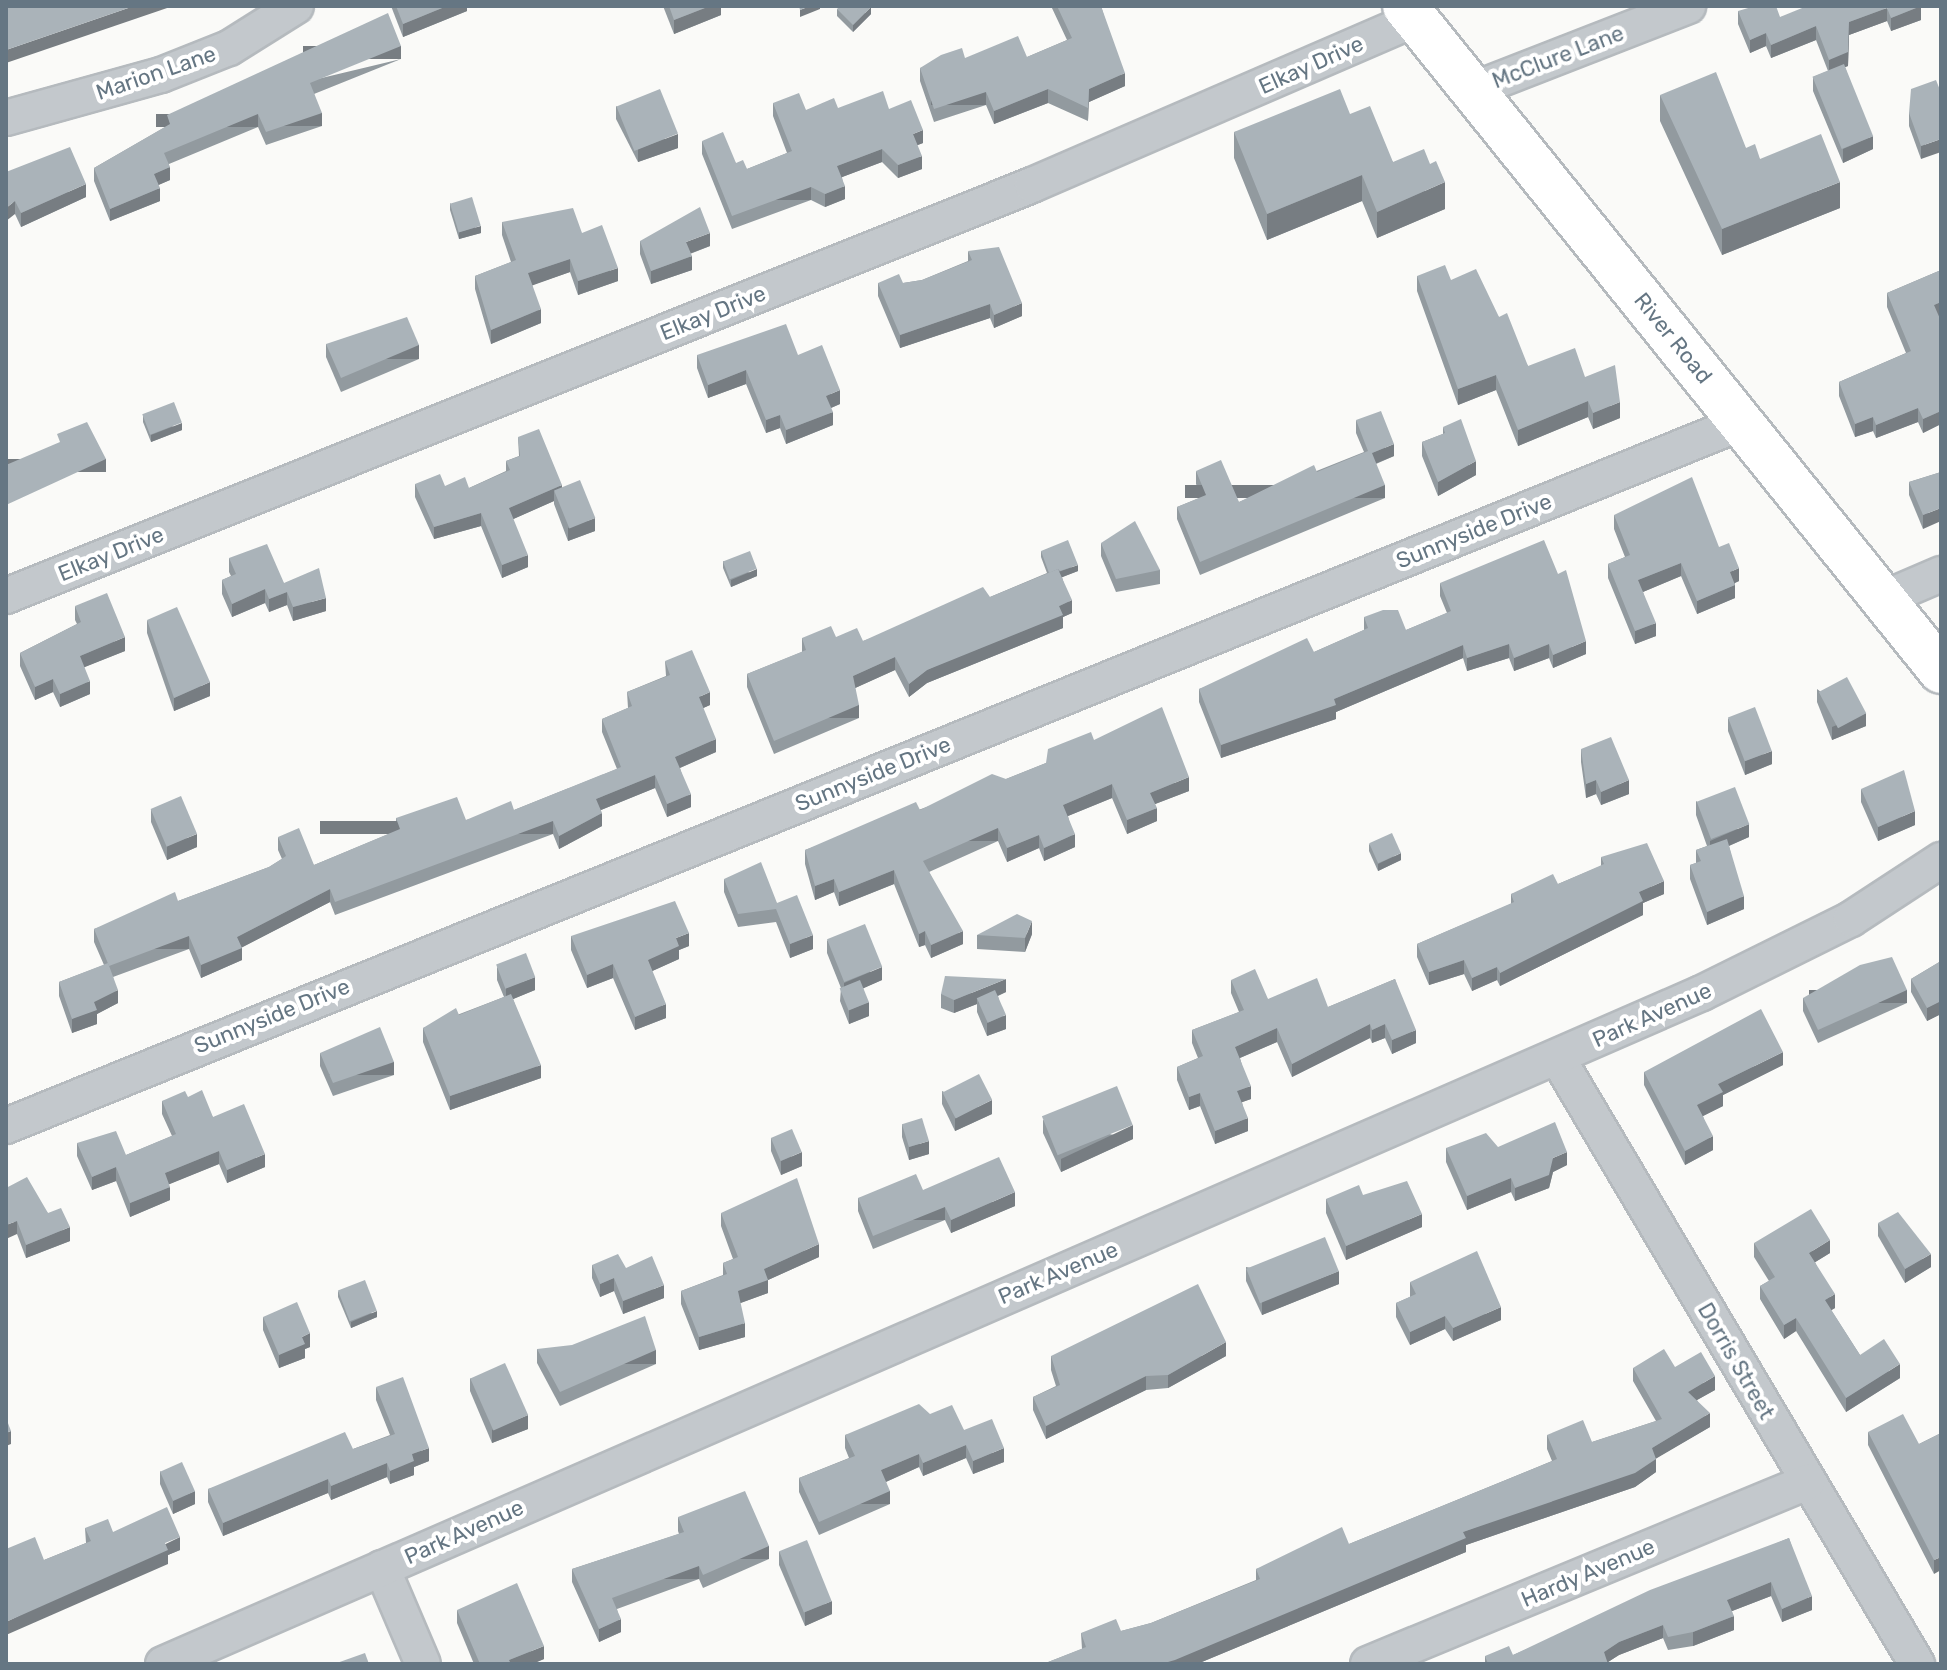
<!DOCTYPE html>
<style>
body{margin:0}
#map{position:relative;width:1947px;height:1670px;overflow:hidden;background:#fafaf8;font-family:Rubik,sans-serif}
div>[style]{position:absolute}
.roads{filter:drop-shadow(2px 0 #b5babe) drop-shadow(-2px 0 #b5babe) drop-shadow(0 2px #b5babe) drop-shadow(0 -2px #b5babe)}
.minor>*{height:34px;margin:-17px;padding:0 17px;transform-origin:17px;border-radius:17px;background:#c3c8cc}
.major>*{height:44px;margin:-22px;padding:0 22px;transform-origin:22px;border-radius:22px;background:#fff}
.wall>*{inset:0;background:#929a9f}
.shaded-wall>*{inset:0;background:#777d82;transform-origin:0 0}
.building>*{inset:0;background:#aab3b9;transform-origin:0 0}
span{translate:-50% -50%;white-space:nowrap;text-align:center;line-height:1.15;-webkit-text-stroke:8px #fff;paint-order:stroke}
.street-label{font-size:22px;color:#657683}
.frame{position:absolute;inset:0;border:8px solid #657683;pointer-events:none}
</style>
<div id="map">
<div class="roads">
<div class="minor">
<div style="left:1473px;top:90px;width:231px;rotate:-21.3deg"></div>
<div style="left:6px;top:118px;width:161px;rotate:-15.5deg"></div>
<div style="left:161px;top:75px;width:73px;rotate:-21.7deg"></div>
<div style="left:229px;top:48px;width:79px;rotate:-32.1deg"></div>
<div style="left:6px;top:596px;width:1105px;rotate:-21.83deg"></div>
<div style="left:1032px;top:185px;width:418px;rotate:-23.4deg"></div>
<div style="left:1883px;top:599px;width:63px;rotate:-23.3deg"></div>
<div style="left:1557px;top:1057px;width:706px;rotate:59.33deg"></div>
<div style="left:6px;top:1126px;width:1872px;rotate:-22.06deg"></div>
<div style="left:382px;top:1568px;width:104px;rotate:66.9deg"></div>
<div style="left:163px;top:1664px;width:1679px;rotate:-23.56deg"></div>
<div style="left:1702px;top:993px;width:166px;rotate:-26.4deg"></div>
<div style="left:1851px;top:919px;width:108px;rotate:-33.2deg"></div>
<div style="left:1368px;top:1664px;width:476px;rotate:-22.5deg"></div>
</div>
<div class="major">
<div style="left:1405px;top:6px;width:854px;rotate:51.13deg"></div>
</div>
</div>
<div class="wall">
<div style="clip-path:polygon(391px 6px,467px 6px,467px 11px,403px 37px)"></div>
<div style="clip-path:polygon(663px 6px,721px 6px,721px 15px,674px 34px)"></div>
<div style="clip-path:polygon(1051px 6px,1101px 6px,1125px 86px,1089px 102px,1088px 121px,1048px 103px,994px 124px,986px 105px,934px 122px,920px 81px,920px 68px,965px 58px,1027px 57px,1067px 40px)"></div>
<div style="clip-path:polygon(1921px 6px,1921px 20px,1891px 31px,1887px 21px,1849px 35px,1848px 66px,1845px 67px,1873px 149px,1843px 163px,1813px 91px,1813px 77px,1828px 71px,1816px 40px,1771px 58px,1766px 46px,1750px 53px,1738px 24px,1738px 11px,1780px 17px)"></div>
<div style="clip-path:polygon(837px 9px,871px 14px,853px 32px,837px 16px)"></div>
<div style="clip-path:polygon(401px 59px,314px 94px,322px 126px,266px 145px,258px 127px,169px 164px,170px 180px,158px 185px,160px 201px,110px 221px,94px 181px,94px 168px,167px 126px,167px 115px)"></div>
<div style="clip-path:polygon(1940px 90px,1921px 159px,1909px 126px,1909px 113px)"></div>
<div style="clip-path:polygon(1660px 95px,1746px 148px,1760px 159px,1840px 208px,1722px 255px,1660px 121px)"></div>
<div style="clip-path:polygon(773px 103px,806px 110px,838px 108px,889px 109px,923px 143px,917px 145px,922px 169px,898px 178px,882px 162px,842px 177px,845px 199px,825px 207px,811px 200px,732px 229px,702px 154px,702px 141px,736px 163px,747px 169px,787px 153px,773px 116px)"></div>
<div style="clip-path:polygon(616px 106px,678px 148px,638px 162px,616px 119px)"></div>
<div style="clip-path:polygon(1350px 114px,1393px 162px,1445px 209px,1377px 238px,1362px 201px,1267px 240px,1234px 158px,1234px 132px)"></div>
<div style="clip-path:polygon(6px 172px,86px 197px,21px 227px,15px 214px)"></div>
<div style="clip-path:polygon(450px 203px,481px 233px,459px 239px,450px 210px)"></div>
<div style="clip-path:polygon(502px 222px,582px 233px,618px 281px,578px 295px,570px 272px,532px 285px,541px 323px,491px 344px,475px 289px,475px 276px,511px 262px,502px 235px)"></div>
<div style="clip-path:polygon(640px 241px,710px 246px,690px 254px,692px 270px,651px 284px,640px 254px)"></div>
<div style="clip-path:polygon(968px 251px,1022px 316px,994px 328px,990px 318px,900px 348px,878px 296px,878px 283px,903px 283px,922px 280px,968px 261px)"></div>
<div style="clip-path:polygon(1941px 270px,1941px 316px,1939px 317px,1941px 321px,1941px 424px,1923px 433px,1918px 422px,1876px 438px,1873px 431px,1855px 437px,1839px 396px,1839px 382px,1906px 353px,1887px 307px,1887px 293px)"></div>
<div style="clip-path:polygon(1417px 276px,1451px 280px,1499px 317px,1528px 366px,1585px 377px,1620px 418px,1593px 429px,1588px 417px,1518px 446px,1496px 390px,1458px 405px,1417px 291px)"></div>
<div style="clip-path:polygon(326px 344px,419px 359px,341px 392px,326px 357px)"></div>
<div style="clip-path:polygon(697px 355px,798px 355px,840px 404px,831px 408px,833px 425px,786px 444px,780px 428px,766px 433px,746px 384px,708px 398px,697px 368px)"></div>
<div style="clip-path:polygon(143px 415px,182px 430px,151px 442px,143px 422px)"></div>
<div style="clip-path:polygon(1356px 420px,1394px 456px,1376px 464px,1385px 498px,1200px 575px,1177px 519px,1177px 507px,1202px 497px,1196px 484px,1196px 471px,1239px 502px,1364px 452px,1356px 433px)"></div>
<div style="clip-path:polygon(1443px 427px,1476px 475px,1438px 496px,1422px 456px,1422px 442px,1443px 434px)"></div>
<div style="clip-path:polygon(518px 437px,562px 488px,595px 531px,568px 541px,554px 504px,554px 501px,513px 519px,528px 567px,502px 578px,481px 526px,434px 539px,415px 497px,415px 484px,469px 488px,506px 471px,506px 461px,519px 456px)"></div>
<div style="clip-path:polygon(1941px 472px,1923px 529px,1909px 495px,1909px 482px)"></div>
<div style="clip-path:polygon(1614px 515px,1719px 547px,1739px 581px,1735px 583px,1735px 598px,1697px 614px,1681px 576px,1643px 592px,1656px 636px,1635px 644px,1608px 578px,1608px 564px,1625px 557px,1614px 529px)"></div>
<div style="clip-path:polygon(1101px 543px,1160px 570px,1160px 584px,1116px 592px,1101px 556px)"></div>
<div style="clip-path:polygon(1041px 551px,1078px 571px,1062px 577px,1072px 613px,1063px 617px,1063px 628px,927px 683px,909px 697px,895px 670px,855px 688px,859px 718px,774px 754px,747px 687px,747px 674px,802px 652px,802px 638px,836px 637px,863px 641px,990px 597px,1047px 573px,1041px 557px)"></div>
<div style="clip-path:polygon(229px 558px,284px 583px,326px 611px,293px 621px,287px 605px,269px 612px,265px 603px,232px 617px,222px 594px,222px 580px,231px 576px,229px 572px)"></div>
<div style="clip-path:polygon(723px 561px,757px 576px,731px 587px,723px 568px)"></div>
<div style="clip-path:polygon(1440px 583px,1586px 654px,1553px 668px,1549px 658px,1514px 671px,1509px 658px,1467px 671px,1463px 658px,1336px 712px,1336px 719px,1221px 758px,1199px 702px,1199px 689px,1314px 652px,1364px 630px,1364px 617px,1406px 630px,1447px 613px,1440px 596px)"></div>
<div style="clip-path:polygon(75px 606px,125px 651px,84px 667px,90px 694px,60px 707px,53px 692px,35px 700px,20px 666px,20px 653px,77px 624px,75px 620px)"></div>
<div style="clip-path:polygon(147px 620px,210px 696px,174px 711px,147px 633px)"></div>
<div style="clip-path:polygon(665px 661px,710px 705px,703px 708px,716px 752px,680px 768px,691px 807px,667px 817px,655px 788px,601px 810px,602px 826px,559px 849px,553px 834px,335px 915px,330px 902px,242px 947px,242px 960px,201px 978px,189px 949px,113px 977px,118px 1003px,97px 1014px,97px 1024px,72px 1033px,59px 996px,59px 982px,104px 965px,94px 942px,94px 929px,178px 901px,269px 867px,282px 859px,278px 850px,278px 837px,314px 865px,396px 831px,396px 818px,466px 820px,514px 810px,617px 769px,602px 732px,602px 719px,628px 708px,627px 692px,666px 676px)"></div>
<div style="clip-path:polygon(1817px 689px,1866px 726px,1832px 740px,1817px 702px)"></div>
<div style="clip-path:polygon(1728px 718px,1772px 764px,1745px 775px,1728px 731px)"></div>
<div style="clip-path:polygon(1094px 740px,1189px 791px,1155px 804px,1157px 821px,1127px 834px,1112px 798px,1068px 816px,1075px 847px,1044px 861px,1039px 848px,1007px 862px,998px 841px,929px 872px,963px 944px,931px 958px,925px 945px,919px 947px,894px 884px,839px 906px,834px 892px,815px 900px,805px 864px,805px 850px,1006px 779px,1046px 763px)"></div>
<div style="clip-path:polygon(1581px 749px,1629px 794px,1601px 805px,1596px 794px,1586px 798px,1581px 762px)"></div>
<div style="clip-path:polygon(1861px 789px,1915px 825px,1878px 841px,1861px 802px)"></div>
<div style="clip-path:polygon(1696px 801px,1749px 837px,1729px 846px,1744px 909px,1707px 925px,1690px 879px,1690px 865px,1696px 863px,1696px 850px,1707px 846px,1696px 815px)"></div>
<div style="clip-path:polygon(151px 809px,197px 847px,167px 860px,151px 822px)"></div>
<div style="clip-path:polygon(1369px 844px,1401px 860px,1378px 871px,1369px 851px)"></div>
<div style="clip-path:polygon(1601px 857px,1664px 894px,1643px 903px,1643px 915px,1500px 986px,1497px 980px,1472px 991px,1464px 974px,1429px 985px,1417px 957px,1417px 944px,1511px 904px,1511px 894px,1558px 884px,1601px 866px)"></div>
<div style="clip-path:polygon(724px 879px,777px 903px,813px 949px,790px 958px,776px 922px,738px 927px,724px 892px)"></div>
<div style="clip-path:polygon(1032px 934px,1025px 952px,977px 949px,977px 935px)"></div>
<div style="clip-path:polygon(571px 936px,689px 946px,679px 950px,679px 959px,652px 971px,666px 1018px,635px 1030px,613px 978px,587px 988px,571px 950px)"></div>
<div style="clip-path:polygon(827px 940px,882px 980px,863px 988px,869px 1016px,849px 1024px,840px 1001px,841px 988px,827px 953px)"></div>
<div style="clip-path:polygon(1941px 961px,1941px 1014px,1927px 1021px,1911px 992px,1911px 979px)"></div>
<div style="clip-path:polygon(497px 967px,535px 990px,513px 999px,541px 1078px,450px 1110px,423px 1042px,423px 1028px,504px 997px,497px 980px)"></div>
<div style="clip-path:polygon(1395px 979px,1416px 1043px,1392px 1054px,1385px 1038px,1372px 1043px,1370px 1038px,1292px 1077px,1277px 1042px,1240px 1058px,1251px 1099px,1242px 1102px,1248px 1131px,1215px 1144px,1200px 1106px,1189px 1110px,1177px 1080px,1177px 1067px,1198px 1058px,1192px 1043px,1192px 1030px,1239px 1012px,1231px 993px,1231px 980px,1268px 999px,1328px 1007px)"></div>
<div style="clip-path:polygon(1006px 992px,998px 996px,1006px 1029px,987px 1036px,977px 1012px,977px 1004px,954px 1013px,941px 1008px,941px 994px)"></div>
<div style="clip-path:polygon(1803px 998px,1907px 1003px,1818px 1043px,1803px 1011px)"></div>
<div style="clip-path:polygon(320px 1053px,394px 1075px,333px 1096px,320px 1066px)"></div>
<div style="clip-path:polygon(1783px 1065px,1723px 1095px,1723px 1106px,1703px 1116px,1713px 1150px,1685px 1165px,1644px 1085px,1644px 1072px)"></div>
<div style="clip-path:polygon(942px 1091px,992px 1114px,955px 1131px,942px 1104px)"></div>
<div style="clip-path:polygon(188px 1097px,213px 1117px,265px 1167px,227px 1183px,219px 1164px,169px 1184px,170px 1200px,130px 1217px,116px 1181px,92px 1190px,77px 1156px,77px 1143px,126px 1155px,172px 1136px,162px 1114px,162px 1101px)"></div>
<div style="clip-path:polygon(1043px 1120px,1133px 1139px,1061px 1172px,1043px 1133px)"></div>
<div style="clip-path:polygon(902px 1124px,929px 1154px,909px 1160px,902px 1137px)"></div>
<div style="clip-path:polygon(771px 1138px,802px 1166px,781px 1175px,771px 1151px)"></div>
<div style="clip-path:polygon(1498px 1147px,1567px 1165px,1553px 1172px,1549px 1188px,1515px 1201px,1511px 1192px,1467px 1210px,1446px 1162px,1446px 1148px)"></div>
<div style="clip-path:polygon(6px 1188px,48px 1213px,70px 1241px,26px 1258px,17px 1234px)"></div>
<div style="clip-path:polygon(923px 1190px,1015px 1206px,951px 1233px,945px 1220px,873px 1249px,858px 1211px,858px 1198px)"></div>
<div style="clip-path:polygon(1363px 1195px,1422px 1227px,1346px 1260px,1326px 1213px,1326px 1199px)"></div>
<div style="clip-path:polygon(721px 1213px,819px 1257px,768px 1280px,768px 1293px,740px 1303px,745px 1337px,699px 1350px,681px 1304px,681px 1291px,723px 1275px,723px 1263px,733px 1259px,721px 1226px)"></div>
<div style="clip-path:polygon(1878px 1223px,1931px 1267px,1905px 1283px,1878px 1236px)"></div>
<div style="clip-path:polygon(1754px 1243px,1830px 1253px,1815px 1262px,1835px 1308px,1831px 1310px,1860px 1355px,1900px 1378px,1846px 1412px,1796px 1331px,1784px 1339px,1760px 1299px,1760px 1286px,1769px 1281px,1754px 1257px)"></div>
<div style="clip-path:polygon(592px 1265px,626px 1268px,664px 1298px,623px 1314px,614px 1291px,600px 1297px,592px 1278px)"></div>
<div style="clip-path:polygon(1246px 1267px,1339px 1284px,1262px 1315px,1246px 1281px)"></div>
<div style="clip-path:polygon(1410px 1282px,1501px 1320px,1453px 1341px,1445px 1329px,1410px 1345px,1396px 1317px,1396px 1303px,1410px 1297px)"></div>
<div style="clip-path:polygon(338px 1291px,377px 1317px,351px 1328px,338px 1297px)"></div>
<div style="clip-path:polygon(263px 1317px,310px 1347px,305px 1349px,305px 1358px,279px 1368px,263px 1330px)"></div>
<div style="clip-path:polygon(537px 1349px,656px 1364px,560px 1406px,537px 1363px)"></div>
<div style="clip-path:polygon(1051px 1356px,1226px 1356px,1168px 1388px,1146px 1390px,1046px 1439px,1033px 1410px,1033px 1397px,1056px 1386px,1051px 1370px)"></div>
<div style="clip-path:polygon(1675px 1367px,1715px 1390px,1697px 1400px,1710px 1427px,1656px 1458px,1656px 1472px,1635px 1487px,1466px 1545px,1466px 1552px,1197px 1664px,1043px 1664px,1082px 1649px,1081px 1633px,1121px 1631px,1151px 1623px,1256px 1580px,1256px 1569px,1349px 1544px,1552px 1461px,1547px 1449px,1547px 1435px,1592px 1442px,1656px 1421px,1633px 1381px,1633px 1368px)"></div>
<div style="clip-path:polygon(470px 1378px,528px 1429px,492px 1443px,470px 1391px)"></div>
<div style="clip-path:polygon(376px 1387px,429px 1461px,414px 1467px,414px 1475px,390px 1484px,387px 1477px,331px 1500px,328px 1493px,223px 1536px,208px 1502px,208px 1489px,353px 1449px,390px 1435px,376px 1400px)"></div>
<div style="clip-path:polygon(930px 1414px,964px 1430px,1004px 1462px,973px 1474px,966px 1458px,923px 1476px,919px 1467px,886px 1482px,890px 1504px,819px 1535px,799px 1492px,799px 1478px,849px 1458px,845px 1448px,845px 1435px)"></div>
<div style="clip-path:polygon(1868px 1432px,1919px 1444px,1941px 1433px,1934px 1574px,1868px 1445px)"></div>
<div style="clip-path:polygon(160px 1471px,195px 1504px,173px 1514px,160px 1484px)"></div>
<div style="clip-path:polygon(678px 1517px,769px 1559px,703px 1588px,699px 1579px,617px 1609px,621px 1632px,599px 1642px,572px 1582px,572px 1569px,679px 1534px,678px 1531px)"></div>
<div style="clip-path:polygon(85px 1528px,113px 1532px,180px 1550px,168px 1555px,168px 1564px,44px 1560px,86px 1543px)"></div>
<div style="clip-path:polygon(1789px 1538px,1812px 1610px,1782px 1622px,1771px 1596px,1732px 1611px,1734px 1630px,1693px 1646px,1668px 1650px,1663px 1638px,1619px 1655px,1608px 1662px,1608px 1664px,1485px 1664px,1485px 1656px,1513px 1655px)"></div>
<div style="clip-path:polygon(779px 1551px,832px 1614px,805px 1626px,779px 1565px)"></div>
<div style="clip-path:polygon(457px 1610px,544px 1659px,532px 1664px,474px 1664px,457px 1623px)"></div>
</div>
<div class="shaded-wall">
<div style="clip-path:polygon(134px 6px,173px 6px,6px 63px,6px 50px)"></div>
<div style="clip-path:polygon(447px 6px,467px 6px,467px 11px,403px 37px,403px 24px)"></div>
<div style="clip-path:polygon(710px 6px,721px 6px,721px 15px,674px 34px,674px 20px)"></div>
<div style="clip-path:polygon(810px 6px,820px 6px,820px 9px,800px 17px,800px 10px)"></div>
<div style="clip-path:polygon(1921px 6px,1921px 20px,1891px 31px,1891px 18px)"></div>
<div style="clip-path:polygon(871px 7px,871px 14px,853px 32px,853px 25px)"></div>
<div style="clip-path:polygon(1887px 8px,1887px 21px,1849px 35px,1848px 66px,1829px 73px,1829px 60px,1849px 22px)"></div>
<div style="clip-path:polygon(1816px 26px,1816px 40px,1771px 58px,1771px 45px)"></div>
<div style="clip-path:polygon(1766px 33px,1766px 46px,1750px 53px,1750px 40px)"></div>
<div style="left:401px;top:46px;width:13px;height:98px;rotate:90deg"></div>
<div style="clip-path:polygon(1125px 73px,1125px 86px,1089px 102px,1088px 121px,1089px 89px)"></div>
<div style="clip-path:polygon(1048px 89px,1048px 103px,994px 124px,994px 111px)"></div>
<div style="left:986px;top:92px;width:13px;height:55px;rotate:90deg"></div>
<div style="left:322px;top:113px;width:13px;height:59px;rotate:90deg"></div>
<div style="left:258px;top:114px;width:13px;height:102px;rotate:90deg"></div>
<div style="clip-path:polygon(923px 130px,923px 143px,913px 147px,913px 134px)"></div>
<div style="clip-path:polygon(678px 134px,678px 148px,638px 162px,638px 149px)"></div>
<div style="clip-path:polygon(1873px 136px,1873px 149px,1843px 163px,1843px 149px)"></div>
<div style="clip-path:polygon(1941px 139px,1941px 152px,1921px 159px,1921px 146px)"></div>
<div style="clip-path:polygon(882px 149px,882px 162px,837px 179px,837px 166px)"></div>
<div style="clip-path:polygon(922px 156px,922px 169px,898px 178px,898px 165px)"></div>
<div style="clip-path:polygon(170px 167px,170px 180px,154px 187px,154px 174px)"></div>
<div style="clip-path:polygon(1362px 175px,1362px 201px,1267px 240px,1267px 214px)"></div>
<div style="clip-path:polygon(1445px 182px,1445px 209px,1377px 238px,1377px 212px)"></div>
<div style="clip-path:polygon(1840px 182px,1840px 208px,1722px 255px,1722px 229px)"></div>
<div style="clip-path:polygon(86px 184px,86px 197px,21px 227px,21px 213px)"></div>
<div style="clip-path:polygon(845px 186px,845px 199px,825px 207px,825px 194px)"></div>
<div style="left:811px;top:187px;width:13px;height:84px;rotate:90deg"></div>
<div style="clip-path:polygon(160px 188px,160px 201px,110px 221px,110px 209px)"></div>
<div style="clip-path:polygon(15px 201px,15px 214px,6px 221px,6px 208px)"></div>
<div style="clip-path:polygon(481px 226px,481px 233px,459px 239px,459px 232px)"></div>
<div style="clip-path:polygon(710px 233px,710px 246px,686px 255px,686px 242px)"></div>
<div style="clip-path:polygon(692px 256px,692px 270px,651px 284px,651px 271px)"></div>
<div style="clip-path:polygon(570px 259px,570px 272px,528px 287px,528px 273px)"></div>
<div style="clip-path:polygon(618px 268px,618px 281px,578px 295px,578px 281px)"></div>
<div style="clip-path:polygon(1941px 302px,1941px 316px,1934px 319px,1934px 305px)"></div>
<div style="clip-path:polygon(1022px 303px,1022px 316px,994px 328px,994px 315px)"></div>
<div style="clip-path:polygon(990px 304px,990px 318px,900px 348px,900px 335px)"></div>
<div style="clip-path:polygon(541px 309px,541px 323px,491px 344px,491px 330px)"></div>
<div style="left:419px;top:345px;width:14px;height:85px;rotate:90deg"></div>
<div style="clip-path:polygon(746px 370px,746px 384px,708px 398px,708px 385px)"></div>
<div style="clip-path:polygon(1496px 375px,1496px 390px,1458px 405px,1458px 389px)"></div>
<div style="clip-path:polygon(840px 390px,840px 404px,826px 410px,826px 396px)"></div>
<div style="clip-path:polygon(1588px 401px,1588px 417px,1518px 446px,1518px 430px)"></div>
<div style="clip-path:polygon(1620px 402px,1620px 418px,1593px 429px,1593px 413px)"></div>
<div style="clip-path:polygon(1918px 408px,1918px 422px,1876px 438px,1876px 425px)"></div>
<div style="clip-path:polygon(1941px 411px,1941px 424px,1923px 433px,1923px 419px)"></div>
<div style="clip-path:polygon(833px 412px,833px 425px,786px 444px,786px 430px)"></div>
<div style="clip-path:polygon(780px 415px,780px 428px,766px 433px,766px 420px)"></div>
<div style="clip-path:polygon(1873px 417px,1873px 431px,1855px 437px,1855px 424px)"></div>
<div style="clip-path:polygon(182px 423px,182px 430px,151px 442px,151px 435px)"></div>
<div style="clip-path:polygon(1394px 444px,1394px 456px,1372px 465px,1372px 453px)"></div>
<div style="left:106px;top:459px;width:13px;height:110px;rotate:90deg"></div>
<div style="clip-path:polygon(1476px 461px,1476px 475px,1438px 496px,1438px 482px)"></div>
<div style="clip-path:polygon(562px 485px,562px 497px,554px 491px,554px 501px,509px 521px,509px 508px)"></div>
<div style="left:1385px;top:485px;width:13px;height:200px;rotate:90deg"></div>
<div style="clip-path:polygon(1941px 508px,1941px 521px,1923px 529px,1923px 515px)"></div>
<div style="clip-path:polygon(481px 513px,481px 526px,434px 539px,434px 527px)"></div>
<div style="clip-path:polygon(595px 518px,595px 531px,568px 541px,568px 528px)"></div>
<div style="clip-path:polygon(528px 555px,528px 567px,502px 578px,502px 565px)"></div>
<div style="clip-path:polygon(1681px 563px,1681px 576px,1638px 594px,1638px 580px)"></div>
<div style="clip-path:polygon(1078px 565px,1078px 571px,1050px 582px,1050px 575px)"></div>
<div style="clip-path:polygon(1739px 568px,1739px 581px,1730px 585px,1730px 572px)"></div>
<div style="clip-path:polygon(757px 569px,757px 576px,731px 587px,731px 580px)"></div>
<div style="clip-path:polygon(1735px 585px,1735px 598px,1697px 614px,1697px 601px)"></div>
<div style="clip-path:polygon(265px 589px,265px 603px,232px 617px,232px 604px)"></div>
<div style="clip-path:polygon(287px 592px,287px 605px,269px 612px,269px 599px)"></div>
<div style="clip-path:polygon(326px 598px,326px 611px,293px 621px,293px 607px)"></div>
<div style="clip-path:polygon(1072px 600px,1072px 613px,1063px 617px,1063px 628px,927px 683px,909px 697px,909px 684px,927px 670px)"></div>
<div style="clip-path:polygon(1656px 623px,1656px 636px,1635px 644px,1635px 631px)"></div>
<div style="clip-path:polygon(125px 637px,125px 651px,80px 669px,80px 656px)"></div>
<div style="clip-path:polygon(1586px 641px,1586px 654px,1553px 668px,1553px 655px)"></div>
<div style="clip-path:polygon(1509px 644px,1509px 658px,1467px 671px,1467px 658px)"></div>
<div style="clip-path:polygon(1549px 644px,1549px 658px,1514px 671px,1514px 658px)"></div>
<div style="clip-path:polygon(1463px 645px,1463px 658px,1336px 712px,1336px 719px,1221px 758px,1221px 745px,1334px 699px)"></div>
<div style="clip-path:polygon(895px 657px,895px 670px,853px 689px,853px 676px)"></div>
<div style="clip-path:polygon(53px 679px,53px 692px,35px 700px,35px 687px)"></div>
<div style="clip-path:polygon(90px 681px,90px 694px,60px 707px,60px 694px)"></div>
<div style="clip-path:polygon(210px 682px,210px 696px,174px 711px,174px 698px)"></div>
<div style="clip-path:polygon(710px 692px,710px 705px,699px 710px,699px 697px)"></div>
<div style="left:859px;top:705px;width:13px;height:92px;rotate:90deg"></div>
<div style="clip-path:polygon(1866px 713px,1866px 726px,1832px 740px,1832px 727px)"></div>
<div style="clip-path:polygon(716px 739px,716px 752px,675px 770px,675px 757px)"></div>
<div style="clip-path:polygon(1772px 751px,1772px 764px,1745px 775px,1745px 761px)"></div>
<div style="clip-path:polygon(655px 775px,655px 788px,596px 812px,596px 799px)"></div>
<div style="clip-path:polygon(1189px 777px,1189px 791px,1150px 806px,1150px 793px)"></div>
<div style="clip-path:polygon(1596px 780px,1596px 794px,1586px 798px,1586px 784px)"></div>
<div style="clip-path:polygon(1629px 780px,1629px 794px,1601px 805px,1601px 792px)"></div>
<div style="clip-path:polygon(1112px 784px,1112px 798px,1063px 818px,1063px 805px)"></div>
<div style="clip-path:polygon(691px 794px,691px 807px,667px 817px,667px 804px)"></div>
<div style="clip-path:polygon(1157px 808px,1157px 821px,1127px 834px,1127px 820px)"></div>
<div style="clip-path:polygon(1915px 811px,1915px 825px,1878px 841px,1878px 827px)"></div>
<div style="clip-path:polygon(602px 813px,602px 826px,559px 849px,559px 836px)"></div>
<div style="left:553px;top:821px;width:13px;height:233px;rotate:90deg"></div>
<div style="clip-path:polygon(1749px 824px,1749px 837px,1710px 854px,1710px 841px)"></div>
<div style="left:998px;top:828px;width:13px;height:82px;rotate:90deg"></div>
<div style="clip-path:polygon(197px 834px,197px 847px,167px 860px,167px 846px)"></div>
<div style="clip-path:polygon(1075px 834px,1075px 847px,1044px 861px,1044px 848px)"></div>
<div style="clip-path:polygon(1039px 835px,1039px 848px,1007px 862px,1007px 848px)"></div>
<div style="clip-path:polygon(1401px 853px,1401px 860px,1378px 871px,1378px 864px)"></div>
<div style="clip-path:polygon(894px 870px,894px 884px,839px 906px,839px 892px)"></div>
<div style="clip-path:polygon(834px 879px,834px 892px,815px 900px,815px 886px)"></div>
<div style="clip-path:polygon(1664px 881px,1664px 894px,1643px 903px,1643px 915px,1500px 986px,1500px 973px,1639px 892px)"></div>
<div style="clip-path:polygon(330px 889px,330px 902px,239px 949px,242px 948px,242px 960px,201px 978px,201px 965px,237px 937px)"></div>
<div style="clip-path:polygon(1744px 896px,1744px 909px,1707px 925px,1707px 912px)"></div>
<div style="clip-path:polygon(1032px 921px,1032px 934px,1025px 952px,1025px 938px)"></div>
<div style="clip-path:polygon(925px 931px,925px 945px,919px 947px,919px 934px)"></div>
<div style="clip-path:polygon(963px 931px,963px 944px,931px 958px,931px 945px)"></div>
<div style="clip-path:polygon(689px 933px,689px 946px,679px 950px,679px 959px,648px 973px,648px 960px,676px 938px)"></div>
<div style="clip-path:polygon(813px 935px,813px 949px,790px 958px,790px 944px)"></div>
<div style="left:189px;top:936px;width:13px;height:85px;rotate:90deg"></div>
<div style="clip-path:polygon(1464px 960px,1464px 974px,1429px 985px,1429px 972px)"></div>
<div style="clip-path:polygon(613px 964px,613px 978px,587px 988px,587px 975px)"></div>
<div style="clip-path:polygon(882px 967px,882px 980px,844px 997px,844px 983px)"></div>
<div style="clip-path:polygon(1497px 967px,1497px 980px,1472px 991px,1472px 978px)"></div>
<div style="clip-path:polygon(535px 977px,535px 990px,506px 1002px,506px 988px)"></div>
<div style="clip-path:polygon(1006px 979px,1006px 992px,979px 1004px,977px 998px,977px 1004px,954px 1013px,954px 1000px)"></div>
<div style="clip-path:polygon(118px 990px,118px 1003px,97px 1014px,97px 1024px,72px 1033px,72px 1019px,94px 1002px)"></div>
<div style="left:1907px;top:990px;width:13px;height:98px;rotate:90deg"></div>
<div style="clip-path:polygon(1941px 1001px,1941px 1014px,1927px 1021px,1927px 1008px)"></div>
<div style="clip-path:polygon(869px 1002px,869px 1016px,849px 1024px,849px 1010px)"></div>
<div style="clip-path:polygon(666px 1004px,666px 1018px,635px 1030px,635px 1017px)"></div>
<div style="clip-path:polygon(1006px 1015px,1006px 1029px,987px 1036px,987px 1023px)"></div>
<div style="clip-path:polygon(1370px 1024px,1370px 1038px,1292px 1077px,1292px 1064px)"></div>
<div style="clip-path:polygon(1385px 1024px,1385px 1038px,1372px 1043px,1372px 1030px)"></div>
<div style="clip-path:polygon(1277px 1028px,1277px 1042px,1235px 1060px,1235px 1047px)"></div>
<div style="clip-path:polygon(1416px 1030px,1416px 1043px,1392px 1054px,1392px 1040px)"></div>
<div style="clip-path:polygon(1783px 1052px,1783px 1065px,1723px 1095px,1723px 1106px,1697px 1119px,1697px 1105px,1718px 1084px)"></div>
<div style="left:394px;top:1062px;width:13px;height:65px;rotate:90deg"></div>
<div style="clip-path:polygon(541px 1065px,541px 1078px,450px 1110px,450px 1096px)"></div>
<div style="clip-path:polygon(1251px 1086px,1251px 1099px,1237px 1104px,1237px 1091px)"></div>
<div style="clip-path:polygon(1200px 1093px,1200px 1106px,1189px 1110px,1189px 1097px)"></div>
<div style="clip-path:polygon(992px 1100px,992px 1114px,955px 1131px,955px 1118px)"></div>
<div style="clip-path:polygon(1248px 1118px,1248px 1131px,1215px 1144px,1215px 1131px)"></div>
<div style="clip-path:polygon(1133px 1125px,1133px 1139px,1061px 1172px,1061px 1159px)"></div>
<div style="clip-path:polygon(1713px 1136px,1713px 1150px,1685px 1165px,1685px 1151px)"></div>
<div style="clip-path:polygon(929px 1141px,929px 1154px,909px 1160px,909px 1147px)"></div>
<div style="clip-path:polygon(219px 1151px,219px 1164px,165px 1186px,165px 1173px)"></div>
<div style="clip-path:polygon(802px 1152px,802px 1166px,781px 1175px,781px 1161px)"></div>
<div style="clip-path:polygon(1567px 1152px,1567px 1165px,1553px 1172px,1549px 1188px,1515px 1201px,1515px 1188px,1553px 1158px)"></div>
<div style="clip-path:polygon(265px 1154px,265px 1167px,227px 1183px,227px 1170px)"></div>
<div style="clip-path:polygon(116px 1167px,116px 1181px,92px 1190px,92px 1177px)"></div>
<div style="clip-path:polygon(1511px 1178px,1511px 1192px,1467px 1210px,1467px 1196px)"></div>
<div style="clip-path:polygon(170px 1187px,170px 1200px,130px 1217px,130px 1203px)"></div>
<div style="clip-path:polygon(1015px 1192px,1015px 1206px,951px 1233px,951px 1220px)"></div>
<div style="left:945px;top:1207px;width:13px;height:78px;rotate:90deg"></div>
<div style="clip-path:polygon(1422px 1214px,1422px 1227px,1346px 1260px,1346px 1246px)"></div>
<div style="clip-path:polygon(17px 1221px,17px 1234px,6px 1239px,6px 1225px)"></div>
<div style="clip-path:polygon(70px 1227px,70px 1241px,26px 1258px,26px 1245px)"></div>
<div style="clip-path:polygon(1830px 1240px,1830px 1253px,1809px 1266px,1809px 1253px)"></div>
<div style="clip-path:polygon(819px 1244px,819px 1257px,768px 1280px,768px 1293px,738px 1304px,738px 1291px,764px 1269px)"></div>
<div style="clip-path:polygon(1931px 1254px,1931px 1267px,1905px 1283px,1905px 1269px)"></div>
<div style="clip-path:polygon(1339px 1271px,1339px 1284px,1262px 1315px,1262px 1301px)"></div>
<div style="clip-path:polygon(614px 1278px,614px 1291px,600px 1297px,600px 1284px)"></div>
<div style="clip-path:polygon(664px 1285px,664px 1298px,623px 1314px,623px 1301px)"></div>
<div style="clip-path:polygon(1835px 1294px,1835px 1308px,1825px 1314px,1825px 1300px)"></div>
<div style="clip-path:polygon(1501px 1307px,1501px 1320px,1453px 1341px,1453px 1328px)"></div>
<div style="clip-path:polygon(377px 1311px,377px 1317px,351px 1328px,351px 1322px)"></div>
<div style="clip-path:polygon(1445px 1316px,1445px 1329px,1410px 1345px,1410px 1332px)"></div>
<div style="clip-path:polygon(1796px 1318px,1796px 1331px,1784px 1339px,1784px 1325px)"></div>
<div style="clip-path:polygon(745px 1323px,745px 1337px,699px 1350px,699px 1337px)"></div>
<div style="clip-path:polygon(310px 1333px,310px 1347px,305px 1349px,305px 1358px,279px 1368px,279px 1355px,302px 1337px)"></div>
<div style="clip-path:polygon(1226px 1342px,1226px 1356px,1168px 1388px,1168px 1375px)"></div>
<div style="left:656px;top:1350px;width:14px;height:105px;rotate:90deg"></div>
<div style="clip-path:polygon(1900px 1364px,1900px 1378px,1846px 1412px,1846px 1398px)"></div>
<div style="clip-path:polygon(1146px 1376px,1146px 1390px,1046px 1439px,1046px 1426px)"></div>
<div style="clip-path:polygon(1715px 1376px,1715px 1390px,1688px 1405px,1688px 1392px)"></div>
<div style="clip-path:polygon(1710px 1413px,1710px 1427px,1652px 1461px,1652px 1448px)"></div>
<div style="clip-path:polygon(528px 1415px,528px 1429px,492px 1443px,492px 1430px)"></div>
<div style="clip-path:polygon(11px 1431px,11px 1444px,6px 1446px,6px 1433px)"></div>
<div style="clip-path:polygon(966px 1445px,966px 1458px,923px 1476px,923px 1463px)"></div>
<div style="clip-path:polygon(429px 1448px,429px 1461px,414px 1467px,414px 1475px,390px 1484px,390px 1471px,412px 1454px)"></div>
<div style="clip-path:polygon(1004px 1448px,1004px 1462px,973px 1474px,973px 1461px)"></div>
<div style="clip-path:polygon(919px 1454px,919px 1467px,881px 1484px,881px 1470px)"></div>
<div style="clip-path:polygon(1656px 1459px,1656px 1472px,1635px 1487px,1466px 1545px,1466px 1552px,1197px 1664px,1161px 1664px,1463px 1532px)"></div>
<div style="clip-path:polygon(387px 1463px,387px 1477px,331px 1500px,331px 1486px)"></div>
<div style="clip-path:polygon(328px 1479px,328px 1493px,223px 1536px,223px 1523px)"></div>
<div style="clip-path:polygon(195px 1491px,195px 1504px,173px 1514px,173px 1500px)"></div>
<div style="left:890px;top:1491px;width:13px;height:77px;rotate:90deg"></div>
<div style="clip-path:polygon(180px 1537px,180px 1550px,168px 1555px,168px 1564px,6px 1635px,6px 1622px)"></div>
<div style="left:769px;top:1546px;width:13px;height:72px;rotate:90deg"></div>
<div style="clip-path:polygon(1941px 1557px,1941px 1570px,1934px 1574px,1934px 1560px)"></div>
<div style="left:699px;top:1566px;width:13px;height:93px;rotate:90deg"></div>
<div style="clip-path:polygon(1771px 1582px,1771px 1596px,1727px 1613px,1727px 1600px)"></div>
<div style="clip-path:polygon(1812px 1596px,1812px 1610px,1782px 1622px,1782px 1609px)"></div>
<div style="clip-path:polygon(832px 1601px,832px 1614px,805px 1626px,805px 1612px)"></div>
<div style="clip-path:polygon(1734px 1616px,1734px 1630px,1693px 1646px,1693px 1632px)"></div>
<div style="clip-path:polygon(621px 1619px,621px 1632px,599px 1642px,599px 1629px)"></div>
<div style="clip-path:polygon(1663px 1625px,1663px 1638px,1619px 1655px,1605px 1664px,1604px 1652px,1619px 1642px)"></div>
<div style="clip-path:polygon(544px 1646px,544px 1659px,532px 1664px,509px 1664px,509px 1660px)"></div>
</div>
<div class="building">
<div style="clip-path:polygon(6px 6px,134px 6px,6px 50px)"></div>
<div style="clip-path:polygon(396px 6px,447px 6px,403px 24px)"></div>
<div style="clip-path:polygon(669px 6px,710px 6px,674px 20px)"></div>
<div style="clip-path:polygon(799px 6px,810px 6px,800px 10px)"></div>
<div style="clip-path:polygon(840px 6px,869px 6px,871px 7px,853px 25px,837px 9px)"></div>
<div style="clip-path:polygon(1057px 6px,1101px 6px,1125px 73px,1089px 89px,1088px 108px,1048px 89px,994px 111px,986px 92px,934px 109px,920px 68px,941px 55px,962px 48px,965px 58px,1018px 36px,1027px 57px,1072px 38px)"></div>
<div style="clip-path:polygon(1755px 6px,1776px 6px,1780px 17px,1807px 6px,1921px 6px,1891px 18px,1887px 8px,1849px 22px,1848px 52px,1829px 60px,1816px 26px,1771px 45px,1766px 33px,1750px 40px,1738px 11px)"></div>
<div style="clip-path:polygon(388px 13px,401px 46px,310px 83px,322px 113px,266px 132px,258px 114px,164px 153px,170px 167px,154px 174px,160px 188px,110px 209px,94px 168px,170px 124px,167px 115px)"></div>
<div style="left:1844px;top:64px;width:78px;height:34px;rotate:68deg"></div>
<div style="clip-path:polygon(1716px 72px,1746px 148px,1755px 144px,1760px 159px,1821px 134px,1840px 182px,1722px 229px,1660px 95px)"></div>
<div style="clip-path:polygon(1936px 80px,1940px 90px,1941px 90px,1941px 139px,1921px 146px,1909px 113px,1911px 89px)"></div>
<div style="left:660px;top:89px;width:48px;height:47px;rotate:68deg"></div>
<div style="clip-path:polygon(1340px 89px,1350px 114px,1370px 106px,1393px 162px,1424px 149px,1430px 164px,1436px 161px,1445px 182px,1377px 212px,1362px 175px,1267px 214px,1234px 132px)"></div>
<div style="clip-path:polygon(883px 91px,889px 109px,911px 100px,923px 130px,913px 134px,922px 156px,898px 165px,882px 149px,837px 166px,845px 186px,825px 194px,811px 187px,732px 216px,702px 141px,723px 132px,736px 163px,743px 160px,747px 169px,792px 151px,773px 103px,799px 93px,806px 110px,834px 98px,838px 108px)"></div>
<div style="clip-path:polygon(70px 147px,86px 184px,21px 213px,15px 201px,6px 208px,6px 172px)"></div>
<div style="left:472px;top:197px;width:30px;height:23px;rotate:73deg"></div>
<div style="clip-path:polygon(700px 207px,710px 233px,686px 242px,692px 256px,651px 271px,640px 241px)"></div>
<div style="clip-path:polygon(573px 208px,582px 233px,602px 225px,618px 268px,578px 281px,570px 259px,528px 273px,541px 309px,491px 330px,475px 276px,516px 260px,502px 222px)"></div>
<div style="clip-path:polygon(999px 247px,1022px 303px,994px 315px,990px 304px,900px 335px,878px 283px,899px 274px,903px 283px,922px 280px,972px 260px,968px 251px)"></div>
<div style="clip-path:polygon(1445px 265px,1451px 280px,1476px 269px,1499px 317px,1507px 313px,1528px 366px,1575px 348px,1585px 377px,1615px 365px,1620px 402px,1593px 413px,1588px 401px,1518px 430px,1496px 375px,1458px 389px,1417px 276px)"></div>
<div style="clip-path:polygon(1941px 270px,1941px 302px,1934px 305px,1941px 321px,1941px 411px,1923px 419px,1918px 408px,1876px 425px,1873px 417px,1855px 424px,1839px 382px,1911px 351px,1887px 293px)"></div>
<div style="clip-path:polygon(407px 317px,419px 345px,341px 378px,326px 344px)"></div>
<div style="clip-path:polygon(786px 324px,798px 355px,822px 345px,840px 390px,826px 396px,833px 412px,786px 430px,780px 415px,766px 420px,746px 370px,708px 385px,697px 355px)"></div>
<div style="left:174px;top:402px;width:22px;height:34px;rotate:69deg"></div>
<div style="clip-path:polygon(1381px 411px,1394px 444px,1372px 453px,1385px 485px,1200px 562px,1177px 507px,1206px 495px,1196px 471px,1221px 460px,1239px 502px,1314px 465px,1317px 472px,1368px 451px,1356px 420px)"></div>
<div style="clip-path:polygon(1461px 419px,1476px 461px,1438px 482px,1422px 442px,1445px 433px,1443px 427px)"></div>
<div style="clip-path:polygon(87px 422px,106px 459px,6px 505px,6px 465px,60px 442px,57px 434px)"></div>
<div style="clip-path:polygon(539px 429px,562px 485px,509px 508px,528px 555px,502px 565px,481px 513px,434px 527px,415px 484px,440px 474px,445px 486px,465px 477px,469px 488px,510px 470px,506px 461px,520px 456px,518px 437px)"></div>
<div style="clip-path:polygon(1941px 472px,1941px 508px,1923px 515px,1909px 482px)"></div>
<div style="clip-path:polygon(1692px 477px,1719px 547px,1729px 543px,1739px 568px,1730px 572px,1735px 585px,1697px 601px,1681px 563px,1638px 580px,1656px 623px,1635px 631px,1608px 564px,1630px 555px,1614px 515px)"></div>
<div style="left:580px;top:480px;width:41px;height:28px;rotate:68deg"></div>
<div style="clip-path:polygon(1135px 521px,1160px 570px,1116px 579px,1101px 543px)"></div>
<div style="clip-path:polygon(1068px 540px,1078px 565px,1060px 571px,1058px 569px,1049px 573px,1041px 551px)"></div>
<div style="clip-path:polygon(1544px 540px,1558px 574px,1566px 570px,1586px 641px,1553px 655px,1549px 644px,1514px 658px,1509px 644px,1467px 658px,1463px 645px,1334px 699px,1336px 705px,1221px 745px,1199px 689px,1307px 638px,1314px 652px,1368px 628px,1364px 617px,1383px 610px,1398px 610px,1406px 630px,1451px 611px,1440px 583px)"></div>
<div style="clip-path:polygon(267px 544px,284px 583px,319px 568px,326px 598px,293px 607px,287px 592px,269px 599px,265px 589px,232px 604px,222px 580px,236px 574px,229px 558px)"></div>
<div style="left:750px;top:551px;width:19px;height:29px;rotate:69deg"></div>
<div style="clip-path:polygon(1058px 569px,1072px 600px,1059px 606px,1063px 615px,927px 670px,909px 684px,895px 657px,853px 676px,859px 705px,774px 741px,747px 674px,806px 650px,802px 638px,831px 626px,836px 637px,857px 628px,863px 641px,983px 587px,990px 597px)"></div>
<div style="clip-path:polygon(107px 593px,125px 637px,80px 656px,90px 681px,60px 694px,53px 679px,35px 687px,20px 653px,81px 622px,75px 606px)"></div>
<div style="clip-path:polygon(177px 607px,210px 682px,174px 698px,147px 620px)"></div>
<div style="clip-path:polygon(692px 650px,710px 692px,699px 697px,716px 739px,675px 757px,691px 794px,667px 804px,655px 775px,596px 799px,602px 813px,559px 836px,553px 821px,335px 902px,330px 889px,237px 937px,242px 948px,201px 965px,189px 936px,109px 966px,94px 929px,175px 892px,178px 901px,269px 867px,286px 856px,278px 837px,299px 828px,314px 865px,400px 829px,396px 818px,457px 797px,466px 820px,511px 801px,514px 810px,621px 767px,602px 719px,632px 706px,627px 692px,670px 675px,665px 661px)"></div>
<div style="left:1847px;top:677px;width:41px;height:32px;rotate:62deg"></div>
<div style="clip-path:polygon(1162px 707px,1189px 777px,1150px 793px,1157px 808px,1127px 820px,1112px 784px,1063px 805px,1075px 834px,1044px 848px,1039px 835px,1007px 848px,998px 828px,923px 861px,963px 931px,931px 945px,925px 931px,919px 934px,894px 870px,839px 892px,834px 879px,815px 886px,805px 850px,916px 802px,920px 810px,992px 774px,1006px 779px,1046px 763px,1048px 749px,1091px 732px,1094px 740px)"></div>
<div style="left:1755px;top:707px;width:47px;height:29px;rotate:69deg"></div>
<div style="clip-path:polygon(1611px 737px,1629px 780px,1601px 792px,1596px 780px,1586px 784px,1581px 749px)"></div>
<div style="clip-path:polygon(1904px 770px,1915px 811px,1878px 827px,1861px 789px)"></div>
<div style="left:1735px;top:787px;width:40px;height:41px;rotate:69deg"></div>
<div style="left:181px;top:796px;width:41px;height:33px;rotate:67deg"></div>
<div style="left:1392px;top:833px;width:22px;height:25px;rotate:66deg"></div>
<div style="clip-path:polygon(1727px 839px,1744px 896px,1707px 912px,1690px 865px,1701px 861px,1696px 850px)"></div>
<div style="clip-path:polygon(1647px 843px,1664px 881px,1639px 892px,1643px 901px,1500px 973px,1497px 967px,1472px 978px,1464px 960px,1429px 972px,1417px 944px,1514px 902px,1511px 894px,1553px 874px,1558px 884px,1604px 864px,1601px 857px)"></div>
<div style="clip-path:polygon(761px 862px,777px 903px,797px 895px,813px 935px,790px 944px,776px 909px,738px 914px,724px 879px)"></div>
<div style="clip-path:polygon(675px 901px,689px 933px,676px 938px,679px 946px,648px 960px,666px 1004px,635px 1017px,613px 964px,587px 975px,571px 936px)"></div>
<div style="clip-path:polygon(1017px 914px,1032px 921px,1025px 938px,977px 935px)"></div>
<div style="left:865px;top:924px;width:46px;height:41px;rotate:68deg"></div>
<div style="left:526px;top:953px;width:26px;height:32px;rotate:69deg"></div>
<div style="clip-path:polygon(1892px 957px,1907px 990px,1818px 1030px,1803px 998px,1860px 965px)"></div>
<div style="clip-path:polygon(1941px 961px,1941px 1001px,1927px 1008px,1911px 979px)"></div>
<div style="clip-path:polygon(108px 963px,118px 990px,94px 1002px,97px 1010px,72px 1019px,59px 982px)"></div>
<div style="clip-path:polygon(1255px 969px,1268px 999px,1317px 978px,1328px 1007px,1395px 979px,1416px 1030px,1392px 1040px,1385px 1024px,1372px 1030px,1370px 1024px,1292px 1064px,1277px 1028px,1235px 1047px,1251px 1086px,1237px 1091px,1248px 1118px,1215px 1131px,1200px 1093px,1189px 1097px,1177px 1067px,1203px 1056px,1192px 1030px,1244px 1010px,1231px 980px)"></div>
<div style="clip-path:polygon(945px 976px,1006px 979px,954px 1000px,941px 994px)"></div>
<div style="left:860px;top:980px;width:24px;height:22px;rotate:68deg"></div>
<div style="left:995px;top:990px;width:27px;height:20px;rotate:66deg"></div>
<div style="clip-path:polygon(511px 994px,541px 1065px,450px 1096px,423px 1028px,456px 1008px,459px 1015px)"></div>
<div style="clip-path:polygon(1761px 1009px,1783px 1052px,1718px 1084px,1723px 1092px,1697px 1105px,1713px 1136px,1685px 1151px,1644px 1072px)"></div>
<div style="clip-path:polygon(380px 1027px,394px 1062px,333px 1083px,320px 1053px)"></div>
<div style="left:979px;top:1074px;width:29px;height:41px;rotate:63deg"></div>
<div style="left:1117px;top:1086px;width:42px;height:81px;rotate:68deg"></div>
<div style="clip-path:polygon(202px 1090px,213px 1117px,244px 1104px,265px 1154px,227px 1170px,219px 1151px,165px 1173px,170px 1187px,130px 1203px,116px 1167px,92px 1177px,77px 1143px,116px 1131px,126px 1155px,176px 1134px,162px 1101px,185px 1091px,188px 1097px)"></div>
<div style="left:922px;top:1118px;width:24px;height:21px;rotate:73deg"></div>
<div style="clip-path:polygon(1555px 1122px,1567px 1152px,1553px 1158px,1549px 1175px,1515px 1188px,1511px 1178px,1467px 1196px,1446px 1148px,1486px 1133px,1498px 1147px)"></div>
<div style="left:792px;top:1129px;width:25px;height:23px;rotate:67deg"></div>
<div style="clip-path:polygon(999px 1157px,1015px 1192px,951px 1220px,945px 1207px,873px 1236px,858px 1198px,916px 1174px,923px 1190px)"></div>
<div style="clip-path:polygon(27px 1177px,48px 1213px,61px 1208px,70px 1227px,26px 1245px,17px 1221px,6px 1225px,6px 1188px)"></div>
<div style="clip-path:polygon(797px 1178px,819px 1244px,764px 1269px,768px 1280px,738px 1291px,745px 1323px,699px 1337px,681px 1291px,727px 1274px,723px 1263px,738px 1257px,721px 1213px)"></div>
<div style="clip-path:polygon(1407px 1181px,1422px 1214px,1346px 1246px,1326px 1199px,1359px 1185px,1363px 1195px)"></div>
<div style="clip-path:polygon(1811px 1209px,1830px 1240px,1809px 1253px,1835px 1294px,1825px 1300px,1860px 1355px,1884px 1339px,1900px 1364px,1846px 1398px,1796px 1318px,1784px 1325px,1760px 1286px,1775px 1277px,1754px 1243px)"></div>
<div style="clip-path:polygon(1898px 1212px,1931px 1254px,1905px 1269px,1878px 1223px)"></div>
<div style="left:1325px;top:1237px;width:37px;height:85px;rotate:68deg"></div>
<div style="clip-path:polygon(1477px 1251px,1501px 1307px,1453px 1328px,1445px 1316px,1410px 1332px,1396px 1303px,1416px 1294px,1410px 1282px)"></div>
<div style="clip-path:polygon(618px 1254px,626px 1268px,652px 1256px,664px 1285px,623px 1301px,614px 1278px,600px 1284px,592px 1265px)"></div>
<div style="left:365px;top:1280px;width:33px;height:29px;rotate:69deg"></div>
<div style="clip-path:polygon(1198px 1284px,1226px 1342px,1168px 1375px,1146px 1376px,1046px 1426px,1033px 1397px,1060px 1385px,1051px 1356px)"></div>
<div style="clip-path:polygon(297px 1302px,310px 1333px,302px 1337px,305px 1344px,279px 1355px,263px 1317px)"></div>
<div style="clip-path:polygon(645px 1316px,656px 1350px,560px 1392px,537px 1349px,572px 1345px)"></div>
<div style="clip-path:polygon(1664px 1349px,1675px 1367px,1701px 1352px,1715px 1376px,1688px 1392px,1710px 1413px,1652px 1448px,1656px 1459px,1635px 1473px,1463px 1532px,1466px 1538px,1175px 1660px,1161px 1664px,1043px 1664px,1086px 1647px,1081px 1633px,1116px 1619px,1121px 1631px,1151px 1623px,1260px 1579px,1256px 1569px,1342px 1527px,1349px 1544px,1557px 1459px,1547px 1435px,1583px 1420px,1592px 1442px,1662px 1419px,1633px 1368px)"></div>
<div style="left:505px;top:1363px;width:57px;height:38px;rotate:66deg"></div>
<div style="clip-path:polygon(403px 1377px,429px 1448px,412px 1454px,414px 1461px,390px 1471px,387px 1463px,331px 1486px,328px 1479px,223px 1523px,208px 1489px,345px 1432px,353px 1449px,395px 1434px,376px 1387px)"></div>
<div style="clip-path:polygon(919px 1404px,930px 1414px,952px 1405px,964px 1430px,992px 1419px,1004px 1448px,973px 1461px,966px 1445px,923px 1463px,919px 1454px,881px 1470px,890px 1491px,819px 1522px,799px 1478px,855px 1456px,845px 1435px)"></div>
<div style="clip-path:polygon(1903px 1414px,1919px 1444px,1941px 1433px,1941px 1557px,1934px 1560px,1868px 1432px)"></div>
<div style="clip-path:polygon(6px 1418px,11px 1431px,6px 1433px)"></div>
<div style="left:182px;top:1462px;width:32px;height:24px;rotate:66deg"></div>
<div style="clip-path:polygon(745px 1491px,769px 1546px,703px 1575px,699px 1566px,612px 1598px,621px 1619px,599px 1629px,572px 1569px,684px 1532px,678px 1517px)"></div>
<div style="clip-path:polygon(167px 1507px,180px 1537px,165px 1543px,168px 1550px,6px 1622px,6px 1549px,35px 1537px,44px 1560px,91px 1541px,85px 1528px,108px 1519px,113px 1532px)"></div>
<div style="clip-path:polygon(1789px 1538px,1812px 1596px,1782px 1609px,1771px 1582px,1727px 1600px,1734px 1616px,1693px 1632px,1668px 1637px,1663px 1625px,1619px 1642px,1604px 1652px,1608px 1664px,1580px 1664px,1579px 1662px,1573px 1664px,1488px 1664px,1485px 1656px,1509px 1646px,1513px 1655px,1650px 1590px)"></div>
<div style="left:807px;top:1540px;width:66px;height:30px;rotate:68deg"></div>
<div style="clip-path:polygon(517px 1583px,544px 1646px,509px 1660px,511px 1664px,480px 1664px,457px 1610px)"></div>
<div style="clip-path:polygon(365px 1653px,369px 1664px,334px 1664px)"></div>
</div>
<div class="street-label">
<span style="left:1558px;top:57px;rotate:-21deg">McClure Lane</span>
<span style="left:1311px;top:65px;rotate:-24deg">Elkay Drive</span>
<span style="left:156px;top:73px;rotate:-19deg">Marion Lane</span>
<span style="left:713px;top:313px;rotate:-22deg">Elkay Drive</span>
<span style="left:1673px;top:338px;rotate:51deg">River Road</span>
<span style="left:1474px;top:531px;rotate:-22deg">Sunnyside Drive</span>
<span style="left:111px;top:554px;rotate:-22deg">Elkay Drive</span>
<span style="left:873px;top:774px;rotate:-22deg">Sunnyside Drive</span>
<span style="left:1652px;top:1015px;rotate:-24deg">Park Avenue</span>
<span style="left:272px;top:1016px;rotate:-22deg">Sunnyside Drive</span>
<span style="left:1058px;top:1273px;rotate:-23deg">Park Avenue</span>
<span style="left:1736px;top:1361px;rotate:60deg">Dorris Street</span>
<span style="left:464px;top:1532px;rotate:-24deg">Park Avenue</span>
<span style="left:1588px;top:1573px;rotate:-23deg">Hardy Avenue</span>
</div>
<div class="frame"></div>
</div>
